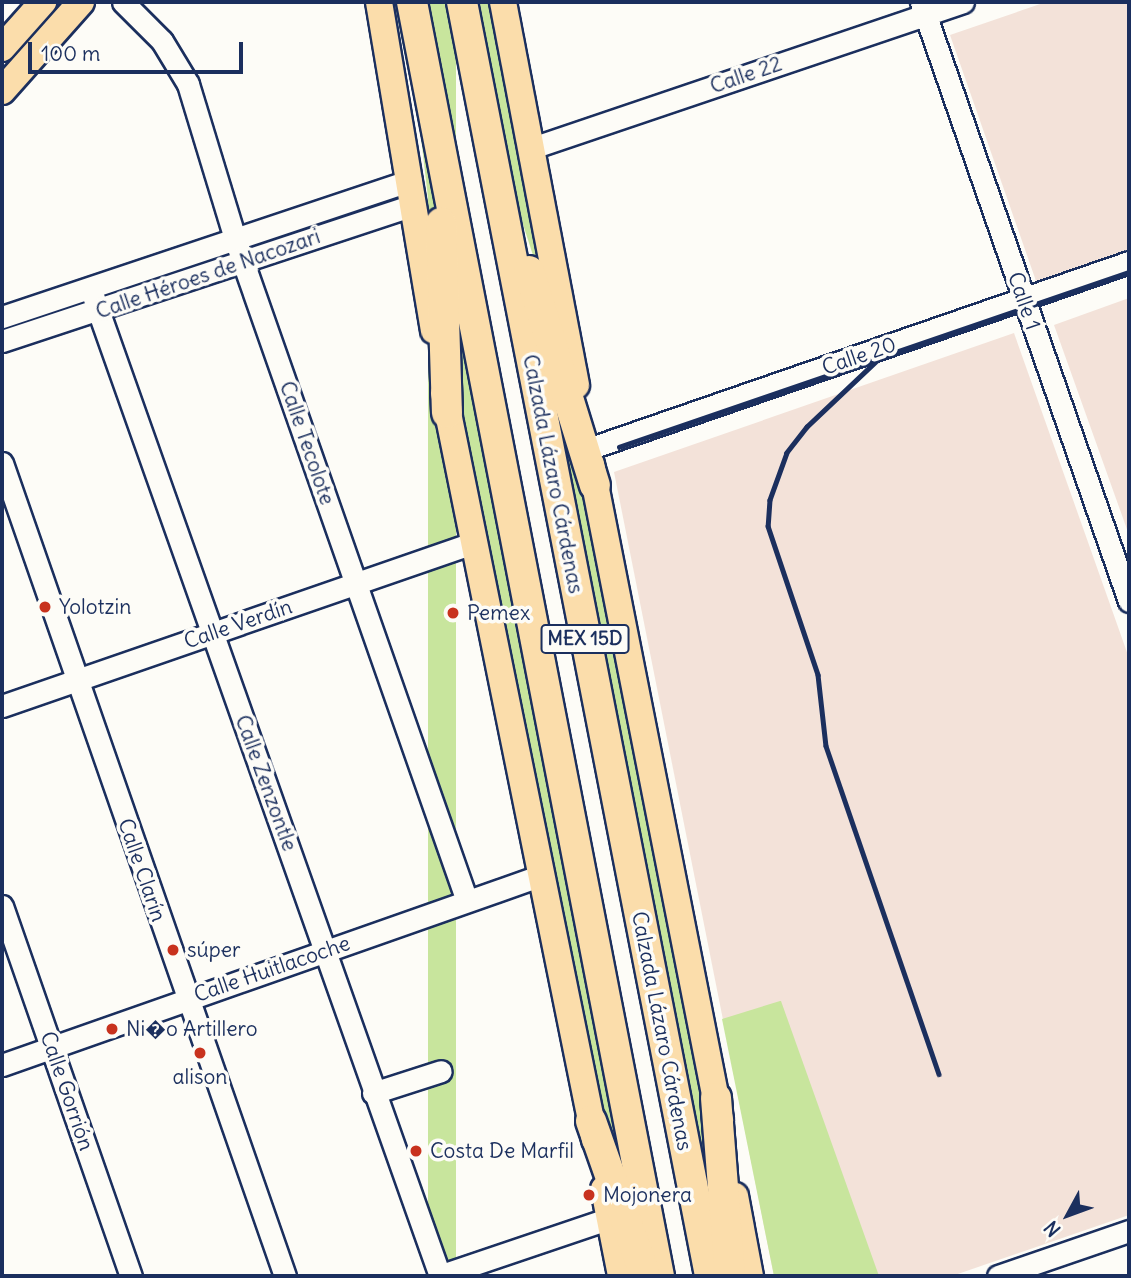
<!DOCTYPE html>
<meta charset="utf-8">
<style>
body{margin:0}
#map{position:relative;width:1131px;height:1278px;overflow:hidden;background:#fdfcf7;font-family:Delius,sans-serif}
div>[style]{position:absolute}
.built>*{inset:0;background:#f3e2d9}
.green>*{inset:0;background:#c8e59d;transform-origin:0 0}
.roads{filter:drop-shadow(2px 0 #1b2f5e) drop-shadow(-2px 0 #1b2f5e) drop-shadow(0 2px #1b2f5e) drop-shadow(0 -2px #1b2f5e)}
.minor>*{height:21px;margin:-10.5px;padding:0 10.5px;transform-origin:10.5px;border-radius:10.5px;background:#fdfcf7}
.major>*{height:26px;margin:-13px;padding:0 13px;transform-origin:13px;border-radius:13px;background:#fbddab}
.highway>*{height:30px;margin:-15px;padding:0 15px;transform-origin:15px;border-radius:15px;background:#fbddab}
.rail>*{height:4.5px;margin:-2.25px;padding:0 2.25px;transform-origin:2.25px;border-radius:2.25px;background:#1b2f5e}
.dots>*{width:19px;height:19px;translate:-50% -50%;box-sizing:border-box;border:4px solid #fdfcf7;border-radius:50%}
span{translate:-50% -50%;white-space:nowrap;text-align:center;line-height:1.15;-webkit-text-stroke:7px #fdfcf7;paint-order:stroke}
.shield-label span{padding:2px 5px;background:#fdfcf7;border:2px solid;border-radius:5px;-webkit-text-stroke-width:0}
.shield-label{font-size:19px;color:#1b2f5e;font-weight:700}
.street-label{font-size:21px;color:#1b2f5e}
.poi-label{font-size:21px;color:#1b2f5e}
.left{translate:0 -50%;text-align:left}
.frame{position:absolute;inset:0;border:4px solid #1b2f5e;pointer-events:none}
.north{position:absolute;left:1033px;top:1180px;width:70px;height:70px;-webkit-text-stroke:5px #fdfcf7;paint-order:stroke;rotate:229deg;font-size:19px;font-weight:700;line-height:28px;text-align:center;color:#1b2f5e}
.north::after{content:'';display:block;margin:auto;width:24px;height:32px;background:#1b2f5e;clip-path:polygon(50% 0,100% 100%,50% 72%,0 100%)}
.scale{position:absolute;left:28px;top:42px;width:215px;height:32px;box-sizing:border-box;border:4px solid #1b2f5e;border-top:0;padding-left:9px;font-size:21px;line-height:24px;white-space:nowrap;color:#1b2f5e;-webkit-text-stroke:5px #fdfcf7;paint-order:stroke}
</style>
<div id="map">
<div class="built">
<div style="clip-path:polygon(1046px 2px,1129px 2px,1129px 249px,1036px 281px,950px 35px)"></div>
<div style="clip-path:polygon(1129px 298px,1129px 535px,1054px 325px)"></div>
<div style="clip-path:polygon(1014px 333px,1129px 658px,1129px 1215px,952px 1276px,774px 1276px,614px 472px)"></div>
</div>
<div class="green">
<div style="clip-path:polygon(394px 2px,404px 2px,428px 127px,435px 258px,420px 129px)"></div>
<div style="left:428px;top:2px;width:28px;height:1297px"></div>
<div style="clip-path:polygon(476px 2px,494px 2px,560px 339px,509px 181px)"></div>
<div style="clip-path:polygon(453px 245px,650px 1270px,601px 1121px,454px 409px)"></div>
<div style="clip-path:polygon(533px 297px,585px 460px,711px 1109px,723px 1276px)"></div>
<div style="clip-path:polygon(780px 1001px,781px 1001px,879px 1276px,774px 1276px,722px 1019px)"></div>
</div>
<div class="roads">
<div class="minor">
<div style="left:123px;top:2px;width:55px;rotate:45deg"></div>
<div style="left:162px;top:41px;width:50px;rotate:58.8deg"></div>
<div style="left:188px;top:84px;width:162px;rotate:73.1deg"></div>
<div style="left:235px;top:239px;width:701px;rotate:70.69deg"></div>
<div style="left:921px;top:2px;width:634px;rotate:70.85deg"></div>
<div style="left:529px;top:149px;width:458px;rotate:-18.7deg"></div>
<div style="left:91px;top:290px;width:1046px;rotate:70.51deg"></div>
<div style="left:2px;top:317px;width:431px;rotate:-18.5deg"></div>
<div style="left:2px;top:341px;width:434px;rotate:-18.3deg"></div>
<div style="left:588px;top:449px;width:572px;rotate:-19.07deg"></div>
<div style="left:2px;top:463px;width:861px;rotate:70.81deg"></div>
<div style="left:2px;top:706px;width:499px;rotate:-19.1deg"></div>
<div style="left:2px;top:906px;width:392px;rotate:70.8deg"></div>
<div style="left:2px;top:1065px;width:572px;rotate:-19.38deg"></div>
<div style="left:373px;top:1093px;width:71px;rotate:-17.9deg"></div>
<div style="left:439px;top:1276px;width:181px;rotate:-18.7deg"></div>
<div style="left:998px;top:1276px;width:139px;rotate:-19deg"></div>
</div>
<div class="major">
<div style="left:379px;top:2px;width:333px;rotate:80.5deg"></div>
<div style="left:503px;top:2px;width:390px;rotate:79.2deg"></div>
<div style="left:2px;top:48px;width:62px;rotate:-48.3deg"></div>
<div style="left:2px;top:91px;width:119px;rotate:-48.4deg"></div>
<div style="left:444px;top:393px;width:762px;rotate:78.57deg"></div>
<div style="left:591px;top:464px;width:669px;rotate:78.87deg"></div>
<div style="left:604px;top:1189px;width:89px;rotate:78.9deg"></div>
<div style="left:735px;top:1196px;width:81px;rotate:79.4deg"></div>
</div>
<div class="highway">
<div style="left:412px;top:2px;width:1298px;rotate:79.03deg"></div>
<div style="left:462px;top:2px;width:1298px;rotate:78.98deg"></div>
<div style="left:441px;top:223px;width:190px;rotate:88.2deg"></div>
<div style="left:529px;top:271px;width:224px;rotate:72.9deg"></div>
<div style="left:716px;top:1098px;width:179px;rotate:85.5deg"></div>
<div style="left:591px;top:1121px;width:160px;rotate:70.7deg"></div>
</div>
</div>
<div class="rail">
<div style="left:880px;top:358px;width:100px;rotate:136.6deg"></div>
<div style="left:807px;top:427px;width:33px;rotate:128deg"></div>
<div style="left:787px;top:453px;width:50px;rotate:109.9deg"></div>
<div style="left:770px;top:500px;width:26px;rotate:94deg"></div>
<div style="left:768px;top:526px;width:157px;rotate:71.4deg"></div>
<div style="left:818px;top:675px;width:71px;rotate:83.6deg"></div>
<div style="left:826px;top:746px;width:347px;rotate:71deg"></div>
<div style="left:619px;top:447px;width:539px;rotate:-18.94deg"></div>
</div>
<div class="dots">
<div style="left:45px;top:607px;background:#c8321e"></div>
<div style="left:453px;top:613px;background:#c8321e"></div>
<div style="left:173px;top:950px;background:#c8321e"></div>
<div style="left:112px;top:1029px;background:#c8321e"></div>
<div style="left:200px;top:1053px;background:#c8321e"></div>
<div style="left:416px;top:1151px;background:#c8321e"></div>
<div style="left:589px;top:1195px;background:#c8321e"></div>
</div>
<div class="shield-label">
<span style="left:585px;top:639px">MEX 15D</span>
</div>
<div class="street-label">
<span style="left:746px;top:75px;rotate:-19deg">Calle 22</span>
<span style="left:208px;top:274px;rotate:-19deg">Calle Héroes de Nacozari</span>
<span style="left:1024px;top:301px;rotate:71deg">Calle 1</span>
<span style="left:859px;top:356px;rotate:-19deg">Calle 20</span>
<span style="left:307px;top:443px;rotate:71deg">Calle Tecolote</span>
<span style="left:553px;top:474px;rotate:79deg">Calzada Lázaro Cárdenas</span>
<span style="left:238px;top:624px;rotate:-19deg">Calle Verdín</span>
<span style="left:266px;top:783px;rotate:70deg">Calle Zenzontle</span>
<span style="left:142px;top:870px;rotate:71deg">Calle Clarín</span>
<span style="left:272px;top:969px;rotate:-19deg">Calle Huitlacoche</span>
<span style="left:662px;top:1031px;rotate:79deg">Calzada Lázaro Cárdenas</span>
<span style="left:67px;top:1091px;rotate:71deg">Calle Gorrión</span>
</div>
<div class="poi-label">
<span class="left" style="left:59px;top:607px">Yolotzin</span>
<span class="left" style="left:467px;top:613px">Pemex</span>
<span class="left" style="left:187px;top:950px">súper</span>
<span class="left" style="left:126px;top:1029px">Ni�o Artillero</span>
<span style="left:200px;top:1077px">alison</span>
<span class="left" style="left:430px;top:1151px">Costa De Marfil</span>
<span class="left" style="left:603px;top:1195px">Mojonera</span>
</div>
<div class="frame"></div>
<div class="north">N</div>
<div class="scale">100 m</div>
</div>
